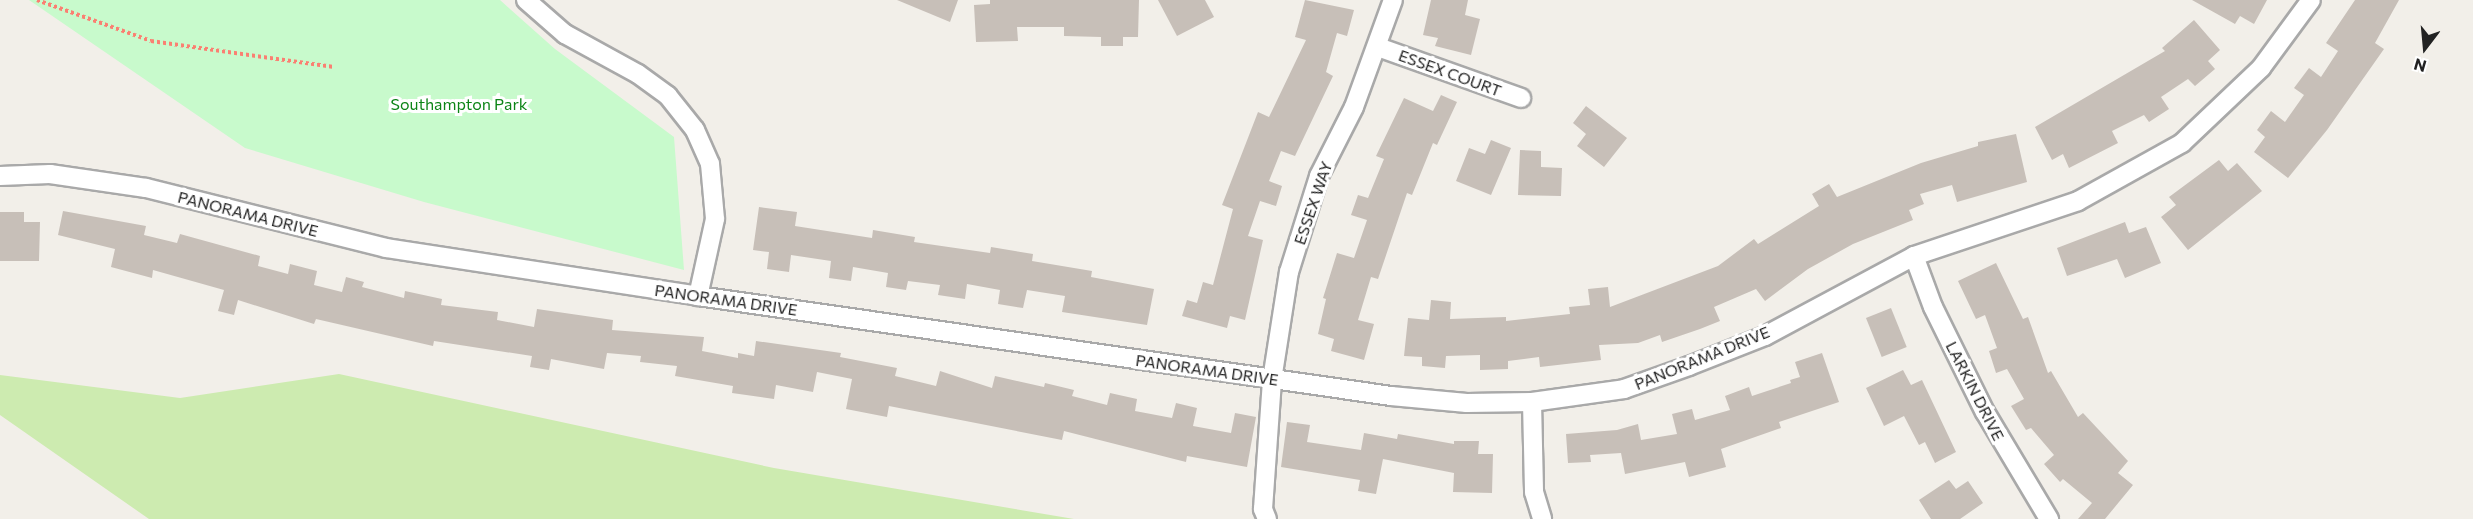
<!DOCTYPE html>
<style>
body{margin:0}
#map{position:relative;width:2473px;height:519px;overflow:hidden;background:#f2efe9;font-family:Commissioner,sans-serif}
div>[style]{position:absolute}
.grass>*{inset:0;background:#cdebb0}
.park>*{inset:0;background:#c8facc}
.building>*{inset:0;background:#c7bfb8;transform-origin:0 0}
.path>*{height:4px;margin-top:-2px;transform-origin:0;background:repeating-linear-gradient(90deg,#fa8072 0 3px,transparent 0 6px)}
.roads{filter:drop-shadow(2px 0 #a9a9a9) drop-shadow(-2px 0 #a9a9a9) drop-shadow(0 2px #a9a9a9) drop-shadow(0 -2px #a9a9a9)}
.minor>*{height:18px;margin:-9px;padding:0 9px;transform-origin:9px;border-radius:9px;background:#fff}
span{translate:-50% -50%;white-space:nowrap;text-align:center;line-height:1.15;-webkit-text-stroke:6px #fff;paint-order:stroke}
.street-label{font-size:16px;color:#222}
.park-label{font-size:16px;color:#0c8416}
.north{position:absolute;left:2395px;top:18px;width:60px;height:60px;-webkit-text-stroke:4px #fff;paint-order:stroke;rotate:196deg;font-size:16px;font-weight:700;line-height:24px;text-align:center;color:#222}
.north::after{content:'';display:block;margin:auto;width:21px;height:27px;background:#222;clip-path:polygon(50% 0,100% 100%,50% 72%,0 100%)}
</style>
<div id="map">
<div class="grass">
<div style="clip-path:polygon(339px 374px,774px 468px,1074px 519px,149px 519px,0 415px,0 375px,180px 398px)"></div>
</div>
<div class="park">
<div style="clip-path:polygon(29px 0,500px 0,555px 49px,674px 137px,684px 270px,424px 202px,245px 148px)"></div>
</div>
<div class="building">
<div style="clip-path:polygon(897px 0,958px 0,950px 22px)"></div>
<div style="clip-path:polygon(990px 0,1139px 0,1138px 37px,1123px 37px,1123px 46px,1101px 46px,1101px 37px,1064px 36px,1064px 27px,1017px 27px,1018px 41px,976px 42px,974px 5px,990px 4px)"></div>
<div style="clip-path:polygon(1158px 0,1205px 0,1214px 17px,1177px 36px)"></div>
<div style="clip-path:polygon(1305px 0,1354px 10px,1347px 36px,1337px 33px,1326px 72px,1333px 76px,1295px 156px,1281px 151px,1269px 181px,1282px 186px,1276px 206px,1260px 201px,1248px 236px,1263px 240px,1245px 320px,1230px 316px,1227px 328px,1182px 316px,1187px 300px,1197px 303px,1203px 282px,1213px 285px,1233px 209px,1222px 205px,1258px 112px,1269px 117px,1306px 40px,1295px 37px)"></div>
<div style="clip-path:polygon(1431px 0,1468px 0,1465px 15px,1480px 19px,1471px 55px,1435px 46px,1438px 38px,1423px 35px)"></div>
<div style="clip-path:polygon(2192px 0,2267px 0,2254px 24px,2240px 16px,2235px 24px)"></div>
<div style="clip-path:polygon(2355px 0,2399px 0,2375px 43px,2384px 49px,2327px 130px,2288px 178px,2254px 152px,2265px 137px,2257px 130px,2271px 111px,2285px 122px,2304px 95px,2294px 88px,2309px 68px,2321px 77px,2338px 51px,2326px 43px)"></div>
<div style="clip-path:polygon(2194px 20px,2220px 50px,2208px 61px,2215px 69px,2195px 86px,2188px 79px,2161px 97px,2169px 109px,2149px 122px,2144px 115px,2112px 131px,2118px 143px,2069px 168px,2063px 154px,2052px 160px,2035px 127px,2165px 51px,2162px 48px)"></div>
<div style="clip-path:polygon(1441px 95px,1457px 102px,1437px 145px,1433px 143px,1412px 195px,1407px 193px,1378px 279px,1371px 277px,1358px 320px,1374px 324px,1364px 360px,1331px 351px,1334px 339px,1318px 334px,1326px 299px,1323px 298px,1337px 253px,1354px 258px,1367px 220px,1351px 215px,1358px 195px,1368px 198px,1384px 159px,1376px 156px,1404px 98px,1433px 111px)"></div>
<div style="clip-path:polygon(1586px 106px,1627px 138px,1604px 167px,1577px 146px,1586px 134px,1573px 123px)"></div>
<div style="clip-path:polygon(2016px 134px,2027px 182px,1957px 202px,1952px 185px,1920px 194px,1924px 204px,1909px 210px,1913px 220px,1853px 244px,1808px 269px,1765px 301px,1756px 289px,1714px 307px,1720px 321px,1700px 329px,1662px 342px,1660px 335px,1638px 343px,1599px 345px,1601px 360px,1540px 367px,1539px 357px,1508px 361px,1508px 369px,1480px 370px,1480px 355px,1446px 356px,1445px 368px,1422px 366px,1422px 357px,1404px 356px,1408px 318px,1429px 320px,1431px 300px,1451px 302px,1450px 319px,1506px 317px,1506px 321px,1570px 314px,1569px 307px,1590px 305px,1588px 289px,1608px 287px,1610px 307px,1718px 266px,1754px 239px,1758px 244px,1819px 206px,1812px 194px,1829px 184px,1837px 197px,1921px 163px,1978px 146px,1978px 142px)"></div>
<div style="clip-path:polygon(1491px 140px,1511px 148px,1491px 195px,1456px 181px,1469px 148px,1485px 154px)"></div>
<div style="clip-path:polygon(1520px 150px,1541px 151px,1541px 167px,1562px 168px,1561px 196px,1518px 195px)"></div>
<div style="clip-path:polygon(2219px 160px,2228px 171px,2237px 163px,2262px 191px,2188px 250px,2161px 217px,2176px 205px,2169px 197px)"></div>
<div style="clip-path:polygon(759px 207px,797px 212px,795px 226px,872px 238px,873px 230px,915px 237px,914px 242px,990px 253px,991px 247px,1033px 254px,1032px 261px,1092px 271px,1091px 277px,1154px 289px,1147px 325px,1062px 312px,1065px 296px,1027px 290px,1023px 308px,998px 304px,1000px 290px,967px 284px,965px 299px,938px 295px,940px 285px,908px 281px,906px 290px,886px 287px,888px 273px,853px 267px,851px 281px,829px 278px,831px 261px,791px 255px,789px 272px,767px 269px,769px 252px,753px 250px)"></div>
<div style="clip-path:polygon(63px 211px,146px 226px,144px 235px,177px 243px,180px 234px,260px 256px,258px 266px,288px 274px,290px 264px,317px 271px,314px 285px,342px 292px,346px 277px,364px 282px,362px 287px,404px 298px,405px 291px,442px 299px,441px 305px,498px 312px,497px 320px,534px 327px,537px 309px,613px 320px,612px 330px,704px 337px,702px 351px,738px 358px,738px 353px,754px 356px,756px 341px,841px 353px,840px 357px,897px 368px,895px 376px,936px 386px,940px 371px,992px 388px,995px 376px,1044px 387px,1045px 383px,1074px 390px,1072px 396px,1107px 405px,1110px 393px,1137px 399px,1135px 411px,1172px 418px,1176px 403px,1197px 408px,1193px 426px,1231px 433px,1235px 413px,1256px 417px,1247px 467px,1187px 456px,1186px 462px,1064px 431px,1062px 440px,889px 406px,887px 417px,846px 409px,852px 379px,817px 372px,813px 392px,776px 385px,774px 399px,732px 393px,733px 386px,675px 376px,677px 366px,640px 362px,641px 356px,607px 353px,604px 369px,551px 359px,549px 370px,530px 367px,532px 356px,434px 341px,433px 346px,316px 319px,314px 324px,238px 300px,234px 315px,218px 311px,224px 290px,153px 270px,152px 278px,111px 267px,115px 249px,58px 235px)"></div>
<div style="clip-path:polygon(0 212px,24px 212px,24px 222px,40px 222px,39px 261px,0 261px)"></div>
<div style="clip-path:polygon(2125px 222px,2129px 233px,2146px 227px,2161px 263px,2125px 278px,2117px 259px,2067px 276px,2057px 248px)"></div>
<div style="clip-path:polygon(1996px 263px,2023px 319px,2028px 317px,2048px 373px,2051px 371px,2078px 417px,2083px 413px,2128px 461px,2118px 473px,2133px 485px,2105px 519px,2078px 519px,2092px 503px,2063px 479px,2060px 482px,2044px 464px,2054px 455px,2031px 428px,2026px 430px,2011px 406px,2024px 399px,2007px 369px,1996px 373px,1989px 351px,1997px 348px,1985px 315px,1976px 319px,1958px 281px)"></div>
<div style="left:1891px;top:308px;width:42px;height:27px;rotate:68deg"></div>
<div style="clip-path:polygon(1822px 353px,1839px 402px,1779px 422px,1781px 428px,1721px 449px,1726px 467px,1689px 477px,1685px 462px,1625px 474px,1621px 453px,1590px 455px,1591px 462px,1568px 463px,1566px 434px,1617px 430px,1638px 424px,1641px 440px,1677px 434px,1672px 414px,1692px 409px,1695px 420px,1730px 410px,1725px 396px,1749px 387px,1752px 396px,1791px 383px,1790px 380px,1800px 377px,1795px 362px)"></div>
<div style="clip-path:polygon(1903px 370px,1911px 385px,1922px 380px,1956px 452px,1935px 463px,1925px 442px,1919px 445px,1904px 416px,1884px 426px,1866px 388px)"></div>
<div style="clip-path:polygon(1287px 422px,1310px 425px,1307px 442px,1361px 450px,1364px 433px,1397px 439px,1398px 434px,1454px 444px,1454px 441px,1479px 441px,1478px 454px,1493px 454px,1492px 493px,1453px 492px,1454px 473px,1383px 459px,1376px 494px,1358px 491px,1360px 480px,1281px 467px)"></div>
<div style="clip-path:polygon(1949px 480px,1956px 489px,1968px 481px,1983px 503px,1960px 519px,1931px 519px,1919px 500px)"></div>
</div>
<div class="path">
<div style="left:37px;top:0;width:121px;rotate:19.8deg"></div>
<div style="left:151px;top:41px;width:185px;rotate:8.1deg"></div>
</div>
<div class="roads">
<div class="minor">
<div style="left:526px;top:0;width:52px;rotate:41.1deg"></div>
<div style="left:565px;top:34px;width:83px;rotate:28.7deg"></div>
<div style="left:638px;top:74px;width:37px;rotate:36deg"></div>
<div style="left:668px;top:96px;width:43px;rotate:51.5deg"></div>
<div style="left:695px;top:130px;width:37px;rotate:66deg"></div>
<div style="left:710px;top:164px;width:55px;rotate:84.8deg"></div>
<div style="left:715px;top:219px;width:79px;rotate:102.4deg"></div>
<div style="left:1378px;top:47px;width:152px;rotate:19.6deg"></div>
<div style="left:0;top:176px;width:50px;rotate:-2.3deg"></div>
<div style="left:50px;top:174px;width:97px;rotate:8.3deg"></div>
<div style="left:146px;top:188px;width:247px;rotate:14deg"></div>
<div style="left:386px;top:248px;width:316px;rotate:8.7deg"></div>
<div style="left:698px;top:296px;width:700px;rotate:8.21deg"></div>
<div style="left:1391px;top:396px;width:76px;rotate:5.3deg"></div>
<div style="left:1467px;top:403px;width:65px;rotate:-0.9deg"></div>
<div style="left:1532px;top:402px;width:93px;rotate:-8deg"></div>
<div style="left:1624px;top:389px;width:69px;rotate:-19.5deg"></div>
<div style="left:1689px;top:366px;width:82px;rotate:-21.5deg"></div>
<div style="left:1765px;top:336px;width:169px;rotate:-28.2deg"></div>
<div style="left:1914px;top:256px;width:173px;rotate:-18.5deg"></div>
<div style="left:2078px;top:201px;width:119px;rotate:-29.1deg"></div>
<div style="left:2182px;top:143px;width:109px;rotate:-43.5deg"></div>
<div style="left:2261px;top:68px;width:84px;rotate:-53.7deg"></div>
<div style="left:1914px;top:256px;width:54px;rotate:69.6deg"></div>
<div style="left:1933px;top:307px;width:117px;rotate:63.7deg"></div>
<div style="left:1985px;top:412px;width:125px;rotate:59.1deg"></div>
<div style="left:1532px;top:402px;width:90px;rotate:88.7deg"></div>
<div style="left:1534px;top:492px;width:28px;rotate:73deg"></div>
<div style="left:1267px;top:519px;width:11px;rotate:-112deg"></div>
<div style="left:1263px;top:509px;width:129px;rotate:-86deg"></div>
<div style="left:1272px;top:380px;width:109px;rotate:-81.1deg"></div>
<div style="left:1289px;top:272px;width:101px;rotate:-72.6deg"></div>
<div style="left:1319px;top:176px;width:77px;rotate:-63.1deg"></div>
<div style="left:1354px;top:107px;width:114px;rotate:-70deg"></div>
</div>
</div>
<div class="street-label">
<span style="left:1450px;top:73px;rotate:20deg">ESSEX COURT</span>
<span style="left:1313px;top:203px;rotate:-71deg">ESSEX WAY</span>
<span style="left:248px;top:214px;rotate:14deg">PANORAMA DRIVE</span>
<span style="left:726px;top:300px;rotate:8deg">PANORAMA DRIVE</span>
<span style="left:1702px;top:358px;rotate:-22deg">PANORAMA DRIVE</span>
<span style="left:1207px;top:370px;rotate:8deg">PANORAMA DRIVE</span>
<span style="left:1975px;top:391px;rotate:63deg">LARKIN DRIVE</span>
</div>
<div class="park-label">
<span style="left:459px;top:104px">Southampton Park</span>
</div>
<div class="north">N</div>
</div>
